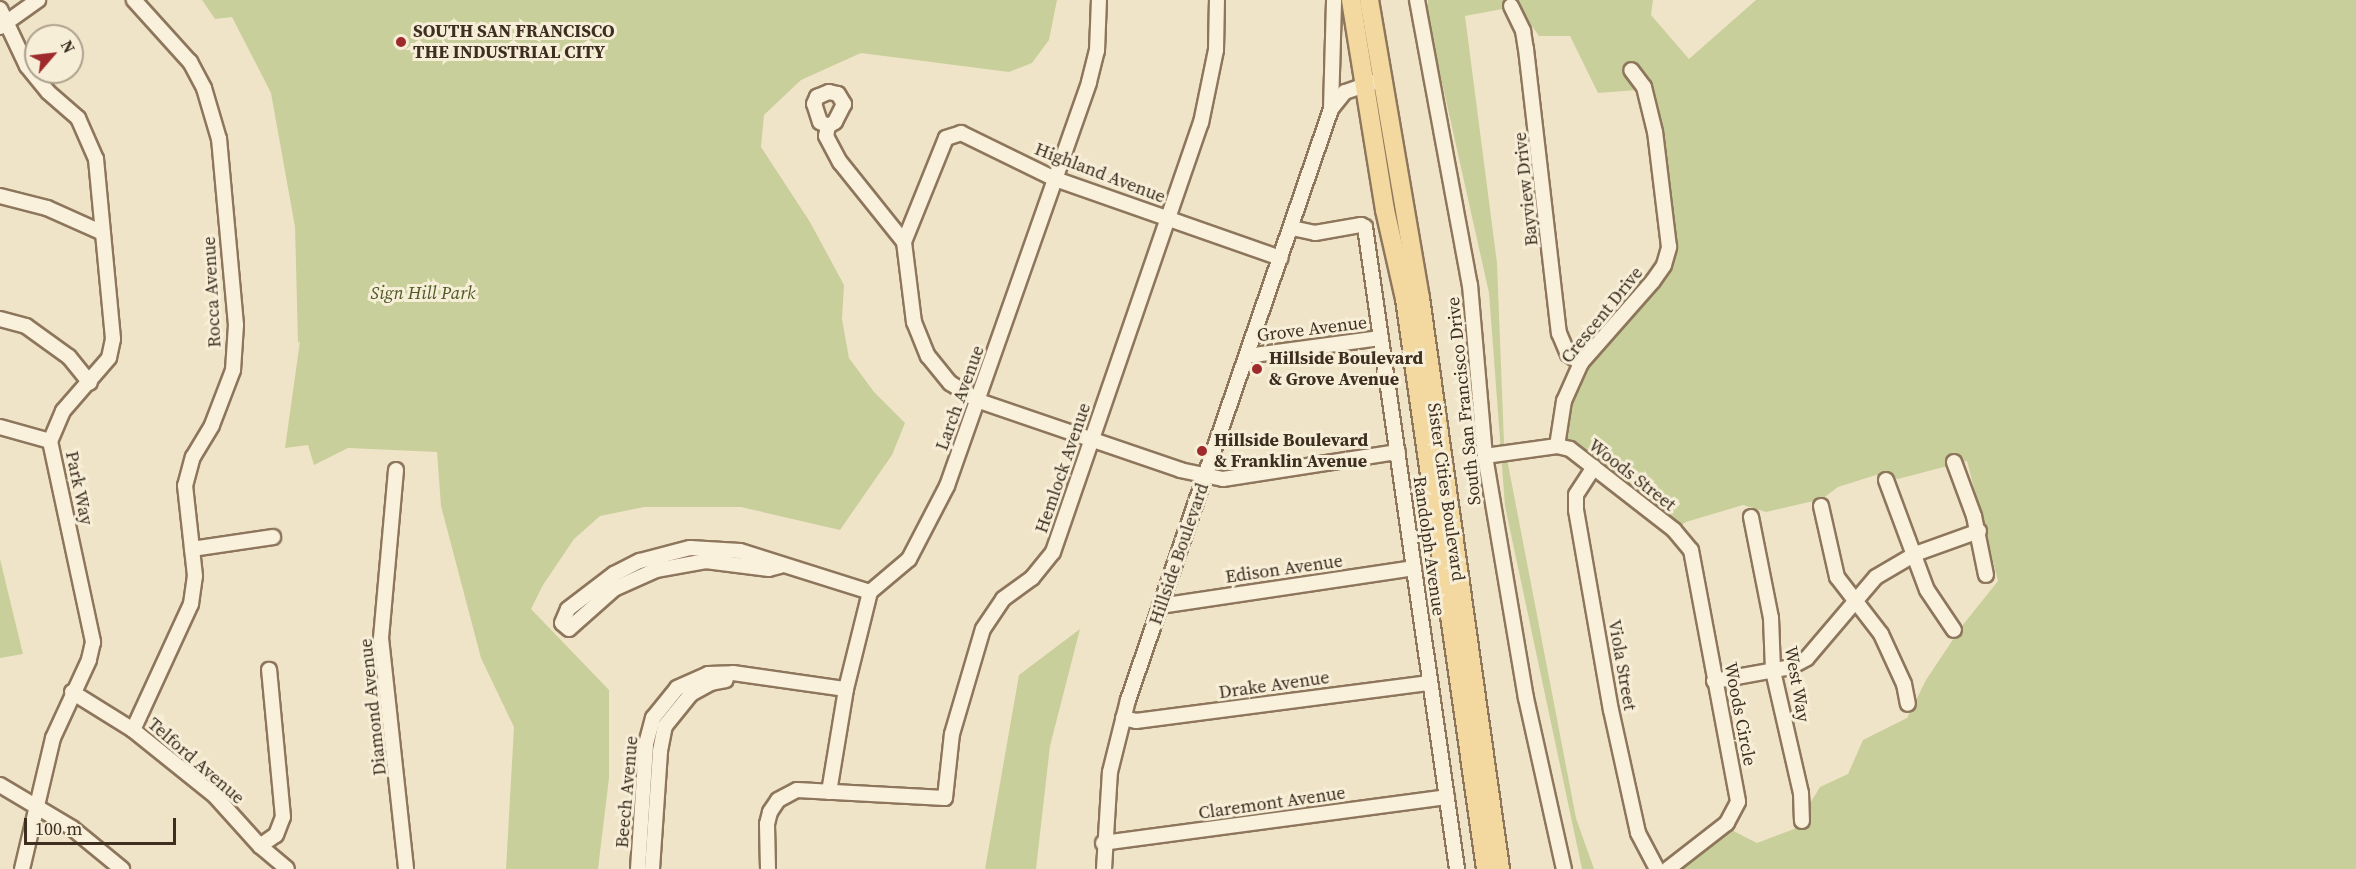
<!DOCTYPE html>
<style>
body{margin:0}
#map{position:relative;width:2356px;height:869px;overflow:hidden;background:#f0e4c8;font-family:"Source Serif 4",serif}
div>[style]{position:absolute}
.green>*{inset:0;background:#c9cf9b}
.roads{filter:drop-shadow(2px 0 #8d765c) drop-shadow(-2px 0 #8d765c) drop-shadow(0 2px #8d765c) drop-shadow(0 -2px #8d765c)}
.minor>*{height:14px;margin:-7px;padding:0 7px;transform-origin:7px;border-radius:7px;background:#faf1dc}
.major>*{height:18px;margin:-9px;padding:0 9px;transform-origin:9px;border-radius:9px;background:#f3d9a0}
.dots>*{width:16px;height:16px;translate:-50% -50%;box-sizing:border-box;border:3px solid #f7eed8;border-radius:50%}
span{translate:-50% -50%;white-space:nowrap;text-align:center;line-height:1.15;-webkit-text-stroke:6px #f7eed8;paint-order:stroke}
.poi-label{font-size:18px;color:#3d2e20;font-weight:700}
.left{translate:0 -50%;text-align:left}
.street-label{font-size:18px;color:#3d2e20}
.park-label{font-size:18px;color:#4d5a26;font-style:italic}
.north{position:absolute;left:24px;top:24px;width:60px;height:60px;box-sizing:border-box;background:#f7eed8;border:2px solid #ada18e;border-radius:50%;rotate:62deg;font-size:16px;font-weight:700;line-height:24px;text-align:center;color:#3d2e20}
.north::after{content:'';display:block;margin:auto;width:21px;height:27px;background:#9e2a2b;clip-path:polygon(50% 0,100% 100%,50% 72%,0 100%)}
.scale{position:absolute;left:24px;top:818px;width:152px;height:27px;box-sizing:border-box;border:3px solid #3d2e20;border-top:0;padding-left:8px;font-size:18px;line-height:21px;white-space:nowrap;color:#3d2e20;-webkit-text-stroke:4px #f7eed8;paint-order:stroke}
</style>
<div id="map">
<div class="green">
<div style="clip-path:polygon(202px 0,1057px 0,1049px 40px,1032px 63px,1009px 72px,861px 53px,801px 80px,764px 115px,761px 147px,810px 222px,844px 285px,842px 319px,849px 358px,874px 392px,905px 423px,892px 455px,840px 530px,741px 507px,644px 507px,600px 516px,574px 539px,543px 585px,531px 609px,609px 690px,609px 778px,598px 869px,506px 869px,514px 727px,481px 658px,441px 506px,437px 452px,348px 448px,314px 465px,308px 445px,285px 448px,300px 341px,298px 343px,295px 227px,271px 93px,232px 17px,215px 19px)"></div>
<div style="clip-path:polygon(1428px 0,1653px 0,1651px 15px,1689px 59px,1756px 0,2356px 0,2356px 869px,1659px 869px,1714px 821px,1757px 843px,1794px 829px,1820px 787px,1848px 774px,1863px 740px,1907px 718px,1926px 680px,1962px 626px,1998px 581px,1967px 461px,1898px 479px,1876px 475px,1838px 487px,1822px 499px,1766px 512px,1743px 505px,1686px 522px,1667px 534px,1562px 455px,1554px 432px,1563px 382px,1653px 269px,1661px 246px,1646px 119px,1637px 90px,1598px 93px,1570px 36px,1539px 36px,1518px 6px,1465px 16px,1497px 263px,1504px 443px,1576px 818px,1594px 869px,1582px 869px,1505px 506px,1489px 293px,1427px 15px)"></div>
<div style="clip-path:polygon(0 559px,23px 654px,0 658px)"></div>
<div style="clip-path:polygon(1080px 629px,1050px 746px,1036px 869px,985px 869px,1019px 675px)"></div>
</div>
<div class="roads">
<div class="minor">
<div style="left:1417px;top:0;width:290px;rotate:79.5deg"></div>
<div style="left:1470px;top:285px;width:172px;rotate:85deg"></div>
<div style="left:1485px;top:456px;width:245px;rotate:80.4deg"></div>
<div style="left:1526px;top:698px;width:175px;rotate:77.5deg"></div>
<div style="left:1511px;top:6px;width:28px;rotate:64deg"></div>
<div style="left:1523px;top:31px;width:18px;rotate:81deg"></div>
<div style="left:1526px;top:49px;width:286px;rotate:83.4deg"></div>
<div style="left:1559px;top:333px;width:23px;rotate:67deg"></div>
<div style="left:1568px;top:354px;width:16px;rotate:35deg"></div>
<div style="left:0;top:9px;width:63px;rotate:64.7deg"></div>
<div style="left:27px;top:66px;width:33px;rotate:51deg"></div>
<div style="left:48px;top:92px;width:40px;rotate:41deg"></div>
<div style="left:78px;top:118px;width:45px;rotate:66.3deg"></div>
<div style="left:96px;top:159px;width:181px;rotate:84.6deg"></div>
<div style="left:113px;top:339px;width:19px;rotate:102deg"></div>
<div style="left:109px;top:358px;width:70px;rotate:131deg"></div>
<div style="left:63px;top:411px;width:33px;rotate:113deg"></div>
<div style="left:50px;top:441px;width:206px;rotate:77.9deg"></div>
<div style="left:93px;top:642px;width:18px;rotate:103deg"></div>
<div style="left:89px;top:660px;width:86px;rotate:114.8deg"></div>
<div style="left:53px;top:738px;width:135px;rotate:103.3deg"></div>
<div style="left:0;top:27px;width:47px;rotate:-35.4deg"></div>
<div style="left:1331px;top:109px;width:109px;rotate:-88.4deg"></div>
<div style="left:828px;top:126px;width:9px;rotate:-153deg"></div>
<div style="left:820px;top:122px;width:19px;rotate:-108deg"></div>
<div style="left:814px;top:104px;width:8px;rotate:-67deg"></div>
<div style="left:817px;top:97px;width:13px;rotate:-23deg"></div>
<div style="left:829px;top:92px;width:9px;rotate:13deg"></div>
<div style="left:838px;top:94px;width:12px;rotate:59deg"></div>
<div style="left:844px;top:104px;width:20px;rotate:117deg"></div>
<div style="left:835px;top:122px;width:8px;rotate:150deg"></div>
<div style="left:828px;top:126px;width:10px;rotate:101deg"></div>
<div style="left:826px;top:136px;width:30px;rotate:62deg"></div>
<div style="left:840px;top:162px;width:102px;rotate:51.3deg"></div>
<div style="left:904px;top:242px;width:81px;rotate:82.9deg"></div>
<div style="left:914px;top:322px;width:37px;rotate:68deg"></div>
<div style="left:928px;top:356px;width:35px;rotate:51deg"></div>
<div style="left:950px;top:383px;width:34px;rotate:32deg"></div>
<div style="left:979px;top:401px;width:213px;rotate:18.9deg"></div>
<div style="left:1180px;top:470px;width:44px;rotate:11.8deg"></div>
<div style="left:1223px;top:479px;width:177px;rotate:-8.8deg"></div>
<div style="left:0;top:196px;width:49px;rotate:14.3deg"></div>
<div style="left:47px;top:208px;width:61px;rotate:24.1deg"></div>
<div style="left:1292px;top:228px;width:24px;rotate:12deg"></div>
<div style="left:1315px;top:233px;width:47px;rotate:-9.9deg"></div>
<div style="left:1361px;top:225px;width:4px;rotate:27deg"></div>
<div style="left:1365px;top:227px;width:649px;rotate:81.84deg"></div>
<div style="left:904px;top:242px;width:112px;rotate:-68deg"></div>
<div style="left:946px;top:138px;width:16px;rotate:-18deg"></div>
<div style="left:961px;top:133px;width:105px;rotate:26.1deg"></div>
<div style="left:1055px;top:179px;width:239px;rotate:19.3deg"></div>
<div style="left:0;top:319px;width:27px;rotate:15deg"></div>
<div style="left:26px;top:326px;width:53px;rotate:35.8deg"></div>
<div style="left:69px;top:357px;width:33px;rotate:51deg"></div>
<div style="left:1247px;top:356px;width:135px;rotate:-7.7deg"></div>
<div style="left:0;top:427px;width:52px;rotate:15.6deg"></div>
<div style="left:1557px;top:446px;width:46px;rotate:-81.2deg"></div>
<div style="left:1564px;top:401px;width:42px;rotate:-65.9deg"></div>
<div style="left:1581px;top:363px;width:109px;rotate:-48.7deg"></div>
<div style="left:1653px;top:281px;width:19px;rotate:-55deg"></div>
<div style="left:1664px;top:265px;width:19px;rotate:-74deg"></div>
<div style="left:1669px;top:247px;width:116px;rotate:-96.9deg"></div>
<div style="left:1655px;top:132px;width:46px;rotate:-103.7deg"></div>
<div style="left:1644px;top:87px;width:21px;rotate:-127deg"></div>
<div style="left:1485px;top:456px;width:73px;rotate:-7.9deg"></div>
<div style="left:1557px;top:446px;width:13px;rotate:13deg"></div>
<div style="left:1570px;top:449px;width:132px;rotate:37.9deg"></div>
<div style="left:1674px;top:530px;width:26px;rotate:50deg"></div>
<div style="left:1691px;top:550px;width:256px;rotate:79.4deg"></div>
<div style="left:1738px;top:802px;width:24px;rotate:118deg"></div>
<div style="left:1727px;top:823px;width:75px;rotate:142.1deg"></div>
<div style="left:1954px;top:462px;width:58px;rotate:69.7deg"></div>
<div style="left:1974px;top:516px;width:60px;rotate:78.5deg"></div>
<div style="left:1594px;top:467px;width:33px;rotate:123deg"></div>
<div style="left:1576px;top:495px;width:15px;rotate:90deg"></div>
<div style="left:1576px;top:510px;width:203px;rotate:80.1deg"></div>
<div style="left:1611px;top:710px;width:126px;rotate:77.6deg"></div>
<div style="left:1638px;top:833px;width:41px;rotate:62.2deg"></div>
<div style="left:396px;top:470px;width:169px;rotate:95.1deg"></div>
<div style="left:381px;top:638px;width:232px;rotate:83.8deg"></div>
<div style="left:1886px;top:480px;width:117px;rotate:69.6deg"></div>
<div style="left:1927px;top:590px;width:48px;rotate:56deg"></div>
<div style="left:1821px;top:506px;width:73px;rotate:77.3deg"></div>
<div style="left:1837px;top:577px;width:72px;rotate:52.3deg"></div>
<div style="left:1881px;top:634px;width:55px;rotate:65.3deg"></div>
<div style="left:1904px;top:684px;width:20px;rotate:79deg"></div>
<div style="left:1751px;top:517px;width:103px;rotate:78.8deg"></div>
<div style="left:1771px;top:618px;width:53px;rotate:87.8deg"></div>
<div style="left:1773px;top:671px;width:125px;rotate:77.1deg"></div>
<div style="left:1801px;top:793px;width:28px;rotate:88deg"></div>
<div style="left:192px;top:549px;width:82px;rotate:-8.4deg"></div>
<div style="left:780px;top:566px;width:11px;rotate:165deg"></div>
<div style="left:769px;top:569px;width:64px;rotate:-172.8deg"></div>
<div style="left:706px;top:561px;width:51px;rotate:169.8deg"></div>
<div style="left:656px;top:570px;width:46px;rotate:155.7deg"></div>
<div style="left:614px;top:589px;width:60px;rotate:138.4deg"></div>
<div style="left:569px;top:629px;width:9px;rotate:-139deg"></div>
<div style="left:562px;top:623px;width:15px;rotate:-67deg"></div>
<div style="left:568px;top:609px;width:58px;rotate:-37.3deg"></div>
<div style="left:614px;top:574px;width:29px;rotate:-27deg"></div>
<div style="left:640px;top:561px;width:52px;rotate:-14.6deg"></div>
<div style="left:690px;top:548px;width:50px;rotate:3.4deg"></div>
<div style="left:740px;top:551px;width:136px;rotate:17.5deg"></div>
<div style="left:1160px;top:606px;width:257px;rotate:-8.5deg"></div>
<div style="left:1714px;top:681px;width:78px;rotate:-10.3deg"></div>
<div style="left:1791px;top:667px;width:18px;rotate:-29deg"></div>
<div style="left:1807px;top:658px;width:106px;rotate:-49.6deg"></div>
<div style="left:1876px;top:577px;width:45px;rotate:-30.5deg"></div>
<div style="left:1915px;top:554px;width:68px;rotate:-19.8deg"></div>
<div style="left:72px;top:692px;width:72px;rotate:31.9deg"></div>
<div style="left:133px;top:730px;width:105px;rotate:38.8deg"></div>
<div style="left:215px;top:796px;width:67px;rotate:48deg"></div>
<div style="left:260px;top:846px;width:35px;rotate:40deg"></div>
<div style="left:1123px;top:718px;width:13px;rotate:13deg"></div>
<div style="left:1136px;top:721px;width:296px;rotate:-7.4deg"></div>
<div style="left:133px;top:730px;width:139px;rotate:-65.3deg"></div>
<div style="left:191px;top:604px;width:28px;rotate:-82deg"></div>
<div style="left:195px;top:576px;width:91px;rotate:-96.3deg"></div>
<div style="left:185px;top:486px;width:30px;rotate:-75deg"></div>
<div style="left:193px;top:457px;width:37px;rotate:-59deg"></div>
<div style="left:212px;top:425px;width:59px;rotate:-69.1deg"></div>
<div style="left:233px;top:370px;width:45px;rotate:-86.2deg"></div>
<div style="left:236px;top:325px;width:187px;rotate:-95.2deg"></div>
<div style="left:219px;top:139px;width:53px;rotate:-106.4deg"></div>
<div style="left:204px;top:88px;width:30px;rotate:-118deg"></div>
<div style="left:190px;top:62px;width:84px;rotate:-132.1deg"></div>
<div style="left:0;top:785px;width:84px;rotate:30.8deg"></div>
<div style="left:72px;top:828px;width:65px;rotate:39.4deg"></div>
<div style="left:829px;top:792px;width:104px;rotate:-80.6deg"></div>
<div style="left:846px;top:689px;width:100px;rotate:-76.1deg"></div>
<div style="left:870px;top:592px;width:51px;rotate:-40.2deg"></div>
<div style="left:909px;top:559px;width:82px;rotate:-62.5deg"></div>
<div style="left:947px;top:486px;width:428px;rotate:-70.6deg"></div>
<div style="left:1089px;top:82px;width:32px;rotate:-76deg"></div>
<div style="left:1097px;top:51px;width:51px;rotate:-87.8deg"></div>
<div style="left:1103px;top:843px;width:347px;rotate:-7.6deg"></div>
<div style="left:260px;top:846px;width:19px;rotate:-35deg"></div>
<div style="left:276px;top:835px;width:19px;rotate:-69deg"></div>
<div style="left:283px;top:817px;width:148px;rotate:-95.4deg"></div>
<div style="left:638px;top:869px;width:125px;rotate:-86.3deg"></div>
<div style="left:646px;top:744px;width:27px;rotate:-75deg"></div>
<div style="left:653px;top:718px;width:38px;rotate:-51deg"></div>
<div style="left:677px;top:688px;width:34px;rotate:-24deg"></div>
<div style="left:708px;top:674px;width:25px;rotate:-2deg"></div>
<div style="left:733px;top:673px;width:114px;rotate:8.1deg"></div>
<div style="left:652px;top:869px;width:118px;rotate:-86.1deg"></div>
<div style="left:660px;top:751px;width:25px;rotate:-79deg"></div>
<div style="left:665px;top:726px;width:41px;rotate:-50.9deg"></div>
<div style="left:691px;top:694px;width:23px;rotate:-29deg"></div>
<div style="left:711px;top:683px;width:15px;rotate:-11deg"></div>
<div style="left:768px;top:869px;width:45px;rotate:-91.3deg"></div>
<div style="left:767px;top:824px;width:12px;rotate:-76deg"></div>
<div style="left:770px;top:812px;width:14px;rotate:-56deg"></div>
<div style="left:778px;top:800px;width:21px;rotate:-28deg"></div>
<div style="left:797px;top:790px;width:148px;rotate:3.1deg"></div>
<div style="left:945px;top:798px;width:64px;rotate:-83.8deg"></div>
<div style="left:952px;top:734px;width:109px;rotate:-73.6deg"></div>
<div style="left:983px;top:629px;width:36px;rotate:-56deg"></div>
<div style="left:1003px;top:599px;width:36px;rotate:-36deg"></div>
<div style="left:1032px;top:578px;width:33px;rotate:-51deg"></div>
<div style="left:1053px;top:552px;width:454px;rotate:-71deg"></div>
<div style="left:1201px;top:123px;width:75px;rotate:-78.4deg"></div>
<div style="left:1216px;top:50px;width:50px;rotate:-88.9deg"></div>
<div style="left:1104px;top:869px;width:97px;rotate:-86.5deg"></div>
<div style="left:1110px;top:772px;width:74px;rotate:-76deg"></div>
<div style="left:1128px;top:700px;width:625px;rotate:-71.04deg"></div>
<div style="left:1331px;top:109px;width:22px;rotate:-51deg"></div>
<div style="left:1345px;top:92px;width:31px;rotate:-19deg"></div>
</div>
<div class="major">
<div style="left:1351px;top:0;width:213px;rotate:80.8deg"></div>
<div style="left:1385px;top:210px;width:91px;rotate:77.3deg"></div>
<div style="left:1405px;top:299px;width:576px;rotate:81.91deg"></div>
<div style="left:1369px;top:0;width:302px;rotate:80.3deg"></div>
<div style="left:1420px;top:298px;width:577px;rotate:82.02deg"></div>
</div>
</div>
<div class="dots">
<div style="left:401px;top:42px;background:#9e2a2b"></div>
<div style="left:1257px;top:369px;background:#9e2a2b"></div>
<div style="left:1202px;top:451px;background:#9e2a2b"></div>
</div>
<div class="poi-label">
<span class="left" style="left:413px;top:42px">SOUTH SAN FRANCISCO<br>THE INDUSTRIAL CITY</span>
<span class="left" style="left:1269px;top:369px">Hillside Boulevard<br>&amp; Grove Avenue</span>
<span class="left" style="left:1214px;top:451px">Hillside Boulevard<br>&amp; Franklin Avenue</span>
</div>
<div class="street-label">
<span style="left:1100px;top:173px;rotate:21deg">Highland Avenue</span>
<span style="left:1526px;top:189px;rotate:-96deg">Bayview Drive</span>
<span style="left:212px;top:292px;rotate:-93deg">Rocca Avenue</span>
<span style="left:1602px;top:315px;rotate:-51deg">Crescent Drive</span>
<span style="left:1312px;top:329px;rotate:-7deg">Grove Avenue</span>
<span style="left:960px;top:398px;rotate:-70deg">Larch Avenue</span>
<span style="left:1464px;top:401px;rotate:-96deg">South San Francisco Drive</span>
<span style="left:1063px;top:468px;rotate:-71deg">Hemlock Avenue</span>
<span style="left:1632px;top:475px;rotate:38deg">Woods Street</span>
<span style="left:79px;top:488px;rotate:78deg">Park Way</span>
<span style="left:1446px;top:492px;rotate:82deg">Sister Cities Boulevard</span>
<span style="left:1429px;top:546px;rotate:82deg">Randolph Avenue</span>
<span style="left:1179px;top:554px;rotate:-71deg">Hillside Boulevard</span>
<span style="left:1284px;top:569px;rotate:-8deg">Edison Avenue</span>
<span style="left:1622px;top:665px;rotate:80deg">Viola Street</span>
<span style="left:1797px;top:684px;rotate:80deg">West Way</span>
<span style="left:1274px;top:685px;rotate:-8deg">Drake Avenue</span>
<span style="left:373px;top:707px;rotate:-96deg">Diamond Avenue</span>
<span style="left:1740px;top:714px;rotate:79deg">Woods Circle</span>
<span style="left:196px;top:761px;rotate:41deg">Telford Avenue</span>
<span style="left:627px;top:792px;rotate:-85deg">Beech Avenue</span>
<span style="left:1272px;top:803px;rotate:-8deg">Claremont Avenue</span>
</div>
<div class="park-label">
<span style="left:423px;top:293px">Sign Hill Park</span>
</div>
<div class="north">N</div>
<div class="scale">100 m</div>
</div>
